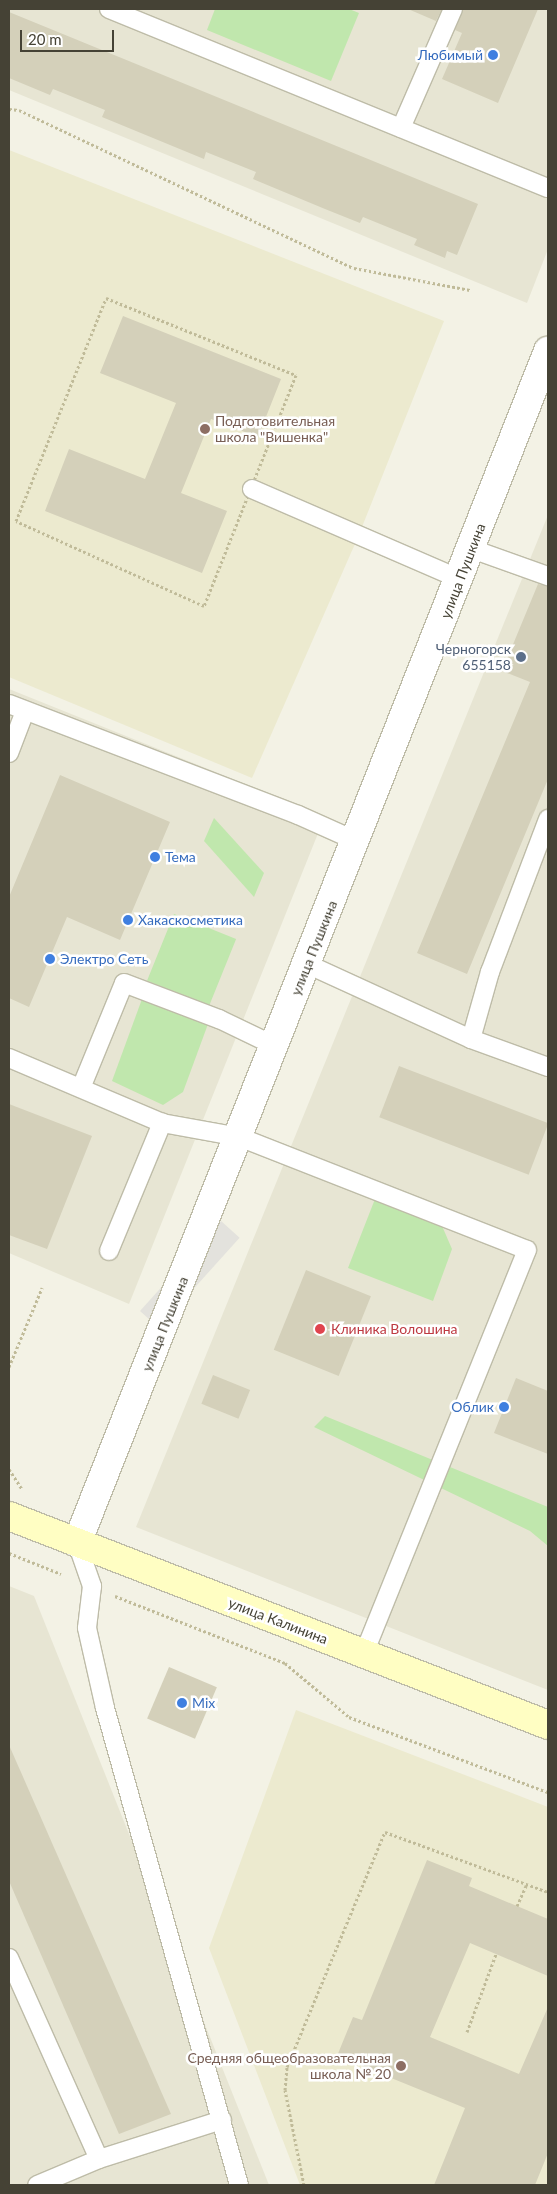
<!DOCTYPE html>
<meta charset="utf-8">
<style>
body{margin:0}
#map{position:relative;width:557px;height:2194px;overflow:hidden;background:#f3f2e5;font-family:Lato,sans-serif}
div>[style]{position:absolute}
.residential>*{inset:0;background:#e7e5d3}
.education>*{inset:0;background:#eceacf}
.green>*{inset:0;background:#c0e7ad;transform-origin:0 0}
.parking>*{inset:0;background:#e3e2dd;transform-origin:0 0}
.building>*{inset:0;background:#d4d0ba;transform-origin:0 0}
.path>*{height:3px;margin-top:-1.5px;transform-origin:0;background:repeating-linear-gradient(90deg,#c0bb99 0 2.5px,transparent 0 5px)}
.roads{filter:drop-shadow(1px 0 #bebca8) drop-shadow(-1px 0 #bebca8) drop-shadow(0 1px #bebca8) drop-shadow(0 -1px #bebca8)}
.lane>*{height:18px;margin:-9px;padding:0 9px;transform-origin:9px;border-radius:9px;background:#fff}
.street>*{height:28px;margin:-14px;padding:0 14px;transform-origin:14px;border-radius:14px;background:#fff}
.secondary>*{height:28px;margin:-14px;padding:0 14px;transform-origin:14px;border-radius:14px;background:#fffec3}
.dots>*{width:14px;height:14px;translate:-50% -50%;box-sizing:border-box;border:2px solid #fff;border-radius:50%}
span{translate:-50% -50%;white-space:nowrap;text-align:center;line-height:1.15;-webkit-text-stroke:5px #fff;paint-order:stroke}
.shop-label{font-size:14px;color:#366cbe}
.right{translate:-100% -50%;text-align:right}
.left{translate:0 -50%;text-align:left}
.education-label{font-size:14px;color:#785e54}
.street-label{font-size:14px;color:#454235}
.service-label{font-size:14px;color:#4e5e75}
.health-label{font-size:14px;color:#be3a42}
.frame{position:absolute;inset:0;border:10px solid #454235;pointer-events:none}
.scale{position:absolute;left:20px;top:30px;width:94px;height:22px;box-sizing:border-box;border:2px solid #454235;border-top:0;padding-left:6px;font-size:15px;line-height:18px;white-space:nowrap;color:#454235;-webkit-text-stroke:4px #fff;paint-order:stroke}
</style>
<div id="map">
<div class="residential">
<div style="clip-path:polygon(9px 9px,548px 9px,548px 249px,527px 303px,9px 90px)"></div>
<div style="clip-path:polygon(548px 515px,548px 1690px,136px 1527px)"></div>
<div style="clip-path:polygon(9px 689px,325px 816px,129px 1304px,9px 1253px)"></div>
<div style="clip-path:polygon(9px 1586px,34px 1596px,269px 2185px,9px 2185px)"></div>
</div>
<div class="education">
<div style="clip-path:polygon(9px 150px,444px 321px,358px 537px,252px 778px,9px 677px)"></div>
<div style="clip-path:polygon(296px 1710px,548px 1807px,548px 2185px,300px 2185px,209px 1948px)"></div>
</div>
<div class="green">
<div style="clip-path:polygon(215px 9px,349px 9px,359px 13px,331px 81px,207px 30px)"></div>
<div style="clip-path:polygon(214px 818px,264px 873px,254px 897px,204px 841px)"></div>
<div style="left:174px;top:914px;width:67px;height:72px;rotate:22deg"></div>
<div style="clip-path:polygon(142px 999px,208px 1024px,183px 1092px,163px 1105px,112px 1081px)"></div>
<div style="clip-path:polygon(375px 1199px,442px 1226px,452px 1249px,433px 1301px,348px 1268px)"></div>
<div style="clip-path:polygon(325px 1416px,548px 1507px,548px 1546px,530px 1531px,314px 1427px)"></div>
</div>
<div class="parking">
<div style="left:221px;top:1221px;width:25px;height:121px;rotate:42deg"></div>
</div>
<div class="building">
<div style="clip-path:polygon(408px 9px,442px 9px,436px 21px)"></div>
<div style="clip-path:polygon(463px 9px,538px 9px,498px 103px,442px 79px,462px 33px,455px 30px)"></div>
<div style="clip-path:polygon(9px 12px,478px 204px,457px 255px,447px 251px,445px 258px,414px 245px,417px 239px,363px 217px,360px 223px,325px 209px,253px 179px,256px 172px,206px 152px,204px 159px,102px 117px,105px 110px,53px 89px,50px 95px,9px 78px)"></div>
<div style="clip-path:polygon(123px 316px,281px 379px,258px 437px,211px 419px,181px 493px,227px 511px,202px 573px,45px 511px,69px 449px,145px 479px,176px 403px,100px 373px)"></div>
<div style="clip-path:polygon(538px 584px,548px 586px,548px 779px,467px 974px,417px 953px,530px 682px,502px 671px)"></div>
<div style="clip-path:polygon(60px 775px,170px 822px,120px 940px,67px 917px,29px 1007px,9px 998px,9px 897px)"></div>
<div style="left:399px;top:1066px;width:160px;height:55px;rotate:21deg"></div>
<div style="clip-path:polygon(9px 1104px,92px 1136px,47px 1249px,9px 1235px)"></div>
<div style="left:306px;top:1270px;width:70px;height:86px;rotate:22deg"></div>
<div style="left:213px;top:1375px;width:40px;height:31px;rotate:22deg"></div>
<div style="clip-path:polygon(516px 1378px,548px 1391px,548px 1454px,494px 1433px)"></div>
<div style="left:169px;top:1667px;width:52px;height:56px;rotate:23deg"></div>
<div style="clip-path:polygon(9px 1745px,171px 2114px,119px 2134px,9px 1881px)"></div>
<div style="clip-path:polygon(427px 1860px,472px 1878px,469px 1886px,548px 1919px,548px 1976px,470px 1943px,430px 2037px,519px 2074px,548px 2007px,548px 2153px,535px 2185px,434px 2185px,465px 2108px,337px 2056px,353px 2017px,362px 2020px)"></div>
</div>
<div class="path">
<div style="left:9px;top:109px;width:10px;rotate:6deg"></div>
<div style="left:19px;top:110px;width:370px;rotate:25.3deg"></div>
<div style="left:354px;top:268px;width:118px;rotate:10.7deg"></div>
<div style="left:106px;top:298px;width:205px;rotate:22.1deg"></div>
<div style="left:296px;top:375px;width:249px;rotate:111.7deg"></div>
<div style="left:204px;top:606px;width:206px;rotate:-155.7deg"></div>
<div style="left:16px;top:521px;width:240px;rotate:-68deg"></div>
<div style="left:9px;top:1367px;width:86px;rotate:-67.3deg"></div>
<div style="left:9px;top:1469px;width:24px;rotate:57deg"></div>
<div style="left:9px;top:1553px;width:56px;rotate:22deg"></div>
<div style="left:115px;top:1596px;width:183px;rotate:21.5deg"></div>
<div style="left:285px;top:1663px;width:84px;rotate:40.2deg"></div>
<div style="left:349px;top:1717px;width:213px;rotate:20.7deg"></div>
<div style="left:517px;top:1906px;width:24px;rotate:-66deg"></div>
<div style="left:467px;top:2032px;width:83px;rotate:-69.6deg"></div>
<div style="left:304px;top:2185px;width:97px;rotate:-101.3deg"></div>
<div style="left:285px;top:2090px;width:23px;rotate:-85deg"></div>
<div style="left:287px;top:2067px;width:255px;rotate:-67.4deg"></div>
<div style="left:385px;top:1832px;width:174px;rotate:20.2deg"></div>
</div>
<div class="roads">
<div class="lane">
<div style="left:109px;top:9px;width:474px;rotate:22.2deg"></div>
<div style="left:401px;top:128px;width:130px;rotate:-66.4deg"></div>
<div style="left:252px;top:489px;width:227px;rotate:23.4deg"></div>
<div style="left:472px;top:549px;width:81px;rotate:19.6deg"></div>
<div style="left:9px;top:704px;width:310px;rotate:21deg"></div>
<div style="left:298px;top:815px;width:64px;rotate:24.1deg"></div>
<div style="left:9px;top:753px;width:45px;rotate:-69.1deg"></div>
<div style="left:307px;top:964px;width:180px;rotate:24.6deg"></div>
<div style="left:471px;top:1039px;width:82px;rotate:20deg"></div>
<div style="left:471px;top:1039px;width:70px;rotate:-74.2deg"></div>
<div style="left:490px;top:972px;width:164px;rotate:-69.2deg"></div>
<div style="left:9px;top:1058px;width:166px;rotate:23deg"></div>
<div style="left:162px;top:1123px;width:78px;rotate:10.3deg"></div>
<div style="left:239px;top:1137px;width:309px;rotate:21.4deg"></div>
<div style="left:527px;top:1250px;width:436px;rotate:112deg"></div>
<div style="left:81px;top:1088px;width:113px;rotate:-67.7deg"></div>
<div style="left:124px;top:983px;width:102px;rotate:20.8deg"></div>
<div style="left:219px;top:1019px;width:62px;rotate:25.7deg"></div>
<div style="left:109px;top:1251px;width:139px;rotate:-67.5deg"></div>
<div style="left:77px;top:1543px;width:46px;rotate:70.8deg"></div>
<div style="left:92px;top:1586px;width:42px;rotate:96.8deg"></div>
<div style="left:87px;top:1628px;width:82px;rotate:77.3deg"></div>
<div style="left:105px;top:1708px;width:495px;rotate:74.3deg"></div>
<div style="left:9px;top:1958px;width:220px;rotate:65.9deg"></div>
<div style="left:99px;top:2159px;width:67px;rotate:157.2deg"></div>
<div style="left:99px;top:2159px;width:129px;rotate:-17.6deg"></div>
</div>
<div class="street">
<div style="left:77px;top:1543px;width:1282px;rotate:-68.44deg"></div>
</div>
<div class="secondary">
<div style="left:9px;top:1516px;width:578px;rotate:21.19deg"></div>
</div>
</div>
<div class="dots">
<div style="left:493px;top:55px;background:#3f7fe0"></div>
<div style="left:205px;top:429px;background:#8d6e63"></div>
<div style="left:521px;top:657px;background:#5c6f8a"></div>
<div style="left:155px;top:857px;background:#3f7fe0"></div>
<div style="left:128px;top:920px;background:#3f7fe0"></div>
<div style="left:50px;top:959px;background:#3f7fe0"></div>
<div style="left:320px;top:1329px;background:#e0444e"></div>
<div style="left:504px;top:1407px;background:#3f7fe0"></div>
<div style="left:182px;top:1703px;background:#3f7fe0"></div>
<div style="left:401px;top:2066px;background:#8d6e63"></div>
</div>
<div class="shop-label">
<span class="right" style="left:483px;top:55px">Любимый</span>
<span class="left" style="left:165px;top:857px">Тема</span>
<span class="left" style="left:138px;top:920px">Хакаскосметика</span>
<span class="left" style="left:60px;top:959px">Электро Сеть</span>
<span class="right" style="left:494px;top:1407px">Облик</span>
<span class="left" style="left:192px;top:1703px">Mix</span>
</div>
<div class="education-label">
<span class="left" style="left:215px;top:429px">Подготовительная<br>школа "Вишенка"</span>
<span class="right" style="left:391px;top:2066px">Средняя общеобразовательная<br>школа № 20</span>
</div>
<div class="street-label">
<span style="left:463px;top:571px;rotate:-69deg">улица Пушкина</span>
<span style="left:314px;top:948px;rotate:-68deg">улица Пушкина</span>
<span style="left:165px;top:1324px;rotate:-68deg">улица Пушкина</span>
<span style="left:278px;top:1621px;rotate:21deg">улица Калинина</span>
</div>
<div class="service-label">
<span class="right" style="left:511px;top:657px">Черногорск<br>655158</span>
</div>
<div class="health-label">
<span class="left" style="left:331px;top:1329px">Клиника Волошина</span>
</div>
<div class="frame"></div>
<div class="scale">20 m</div>
</div>
